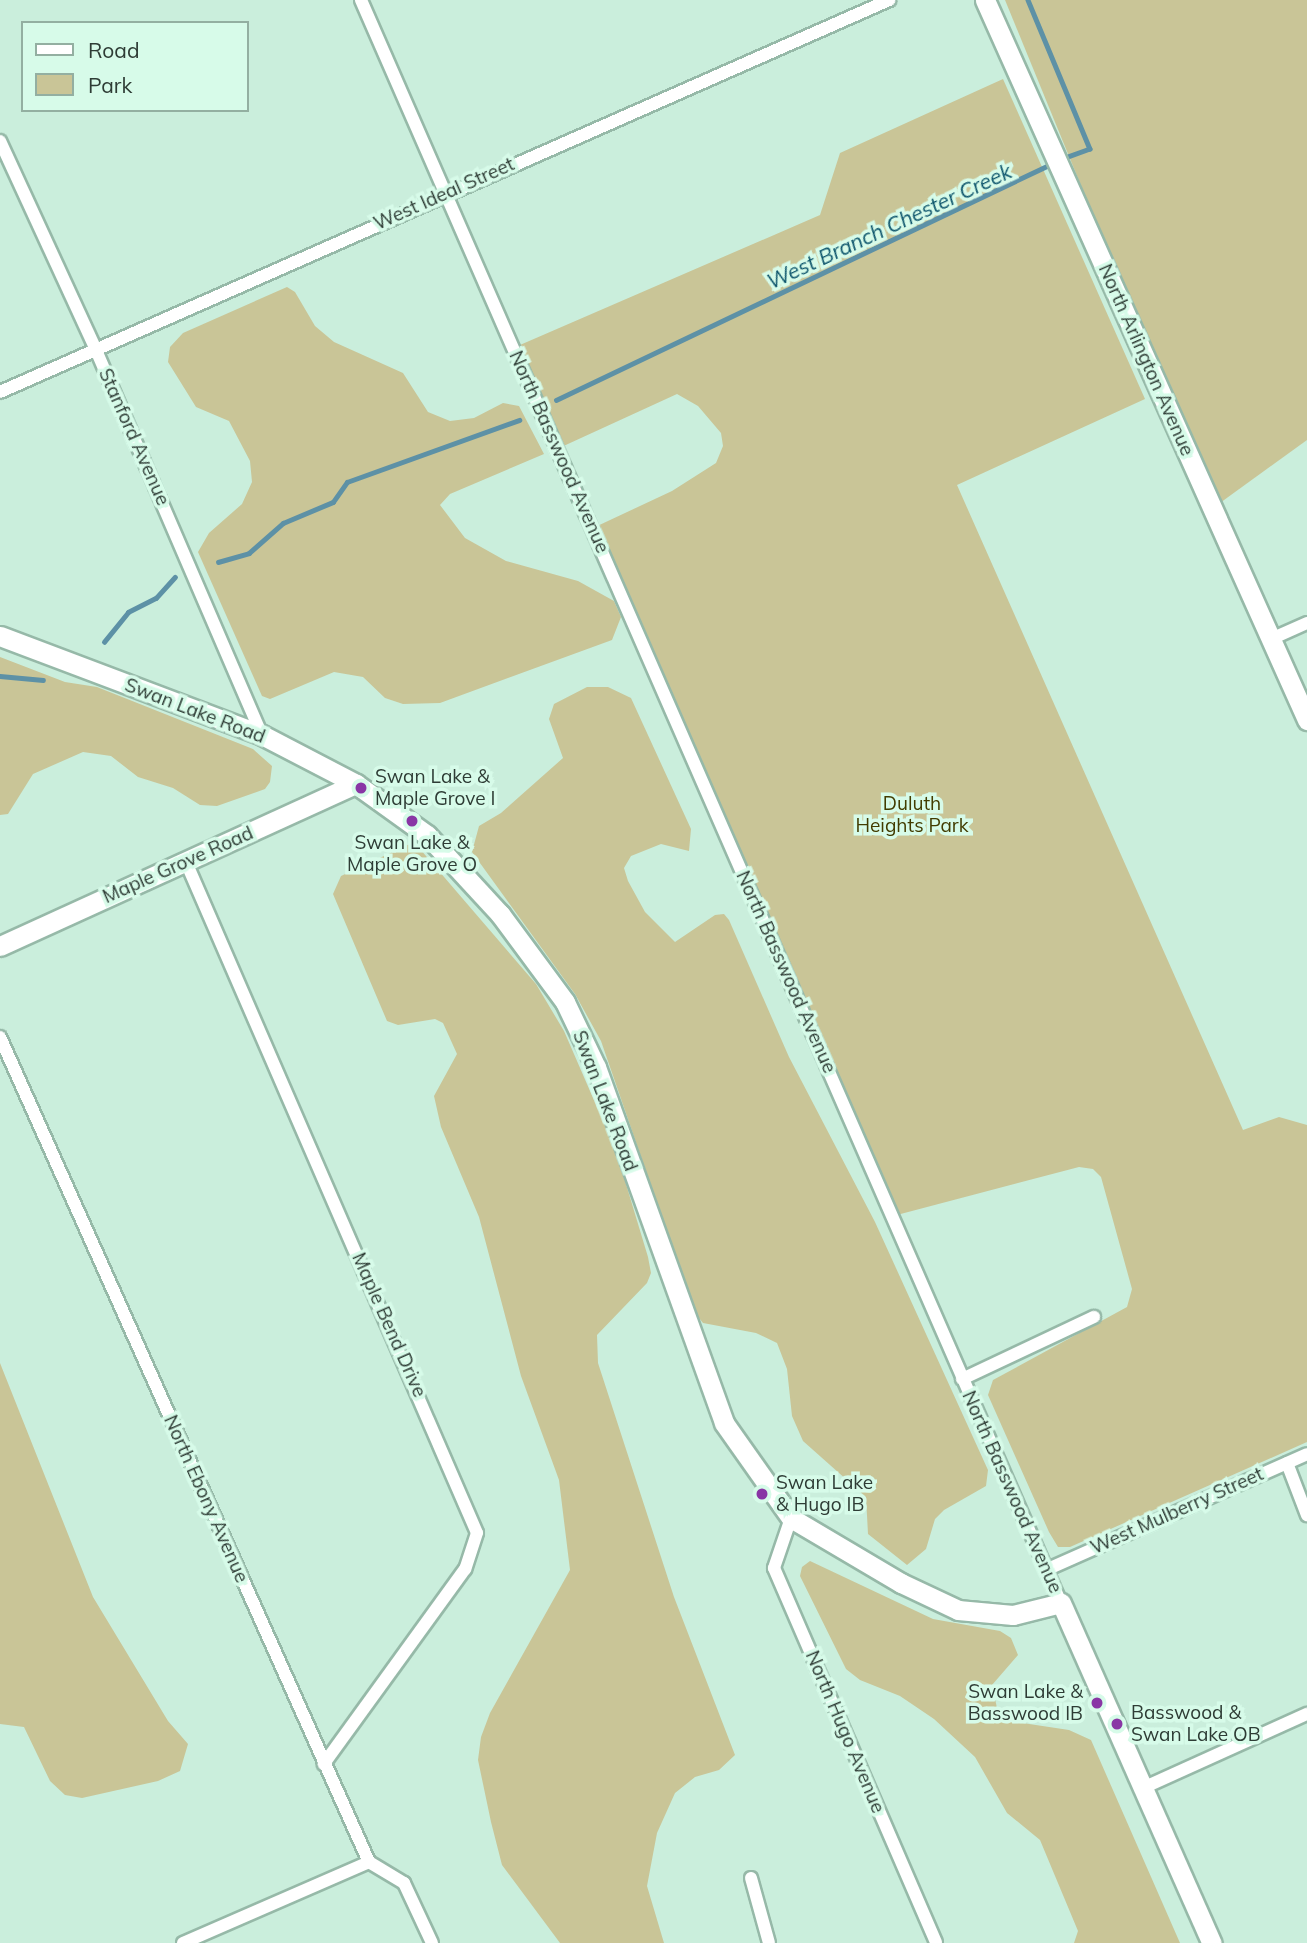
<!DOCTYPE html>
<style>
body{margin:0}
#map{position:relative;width:1307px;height:1943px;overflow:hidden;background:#caeedc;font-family:Mulish,sans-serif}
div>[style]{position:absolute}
.green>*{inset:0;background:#c9c597}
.stream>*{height:4.5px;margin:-2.25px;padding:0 2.25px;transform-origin:2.25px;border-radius:2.25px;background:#5d91a6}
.roads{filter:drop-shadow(2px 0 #96b9a8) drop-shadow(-2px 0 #96b9a8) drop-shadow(0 2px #96b9a8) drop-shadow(0 -2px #96b9a8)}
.street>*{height:12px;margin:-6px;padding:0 6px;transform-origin:6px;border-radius:6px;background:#fff}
.secondary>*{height:19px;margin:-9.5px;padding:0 9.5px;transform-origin:9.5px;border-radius:9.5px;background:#fff}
.dots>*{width:19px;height:19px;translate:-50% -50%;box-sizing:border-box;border:4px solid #d7fbe9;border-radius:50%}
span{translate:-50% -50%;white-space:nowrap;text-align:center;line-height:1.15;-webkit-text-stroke:7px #d7fbe9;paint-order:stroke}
.street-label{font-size:19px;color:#2e3c35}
.poi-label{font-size:19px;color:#2e3c35}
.left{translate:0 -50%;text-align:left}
.right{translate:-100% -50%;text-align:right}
.park-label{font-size:19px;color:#423c00}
.water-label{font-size:21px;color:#0c546b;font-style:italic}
.legend{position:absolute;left:21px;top:21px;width:228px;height:91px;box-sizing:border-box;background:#d7fbe9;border:2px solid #93afa1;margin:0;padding:9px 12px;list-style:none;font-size:21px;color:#2e3c35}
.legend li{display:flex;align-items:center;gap:14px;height:35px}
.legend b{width:35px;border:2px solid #93afa1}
</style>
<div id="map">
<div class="green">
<div style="clip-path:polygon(1005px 0,1307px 0,1307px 440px,1213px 508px)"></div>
<div style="clip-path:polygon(1003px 79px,1145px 399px,957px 485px,1243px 1130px,1279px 1117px,1307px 1125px,1307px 1442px,1070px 1547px,1058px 1547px,1049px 1532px,988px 1395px,993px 1380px,1127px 1307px,1132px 1289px,1101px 1177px,1093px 1169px,1079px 1167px,893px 1216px,593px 528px,672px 491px,716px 463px,723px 446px,721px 433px,698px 406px,677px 394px,557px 449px,513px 348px,820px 215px,840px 153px)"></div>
<div style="clip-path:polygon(287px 287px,295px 292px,315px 326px,334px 342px,403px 373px,428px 412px,450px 421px,474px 418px,503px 403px,519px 406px,544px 454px,450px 494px,440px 505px,465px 538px,506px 561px,578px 581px,614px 601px,621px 617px,612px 640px,440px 703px,403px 704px,385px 698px,363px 677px,334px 672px,270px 699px,262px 696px,198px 552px,209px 533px,242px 504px,252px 482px,250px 461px,229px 421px,196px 407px,168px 362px,170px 347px,183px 333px)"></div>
<div style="clip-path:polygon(0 657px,65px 682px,97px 687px,253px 749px,272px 766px,270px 782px,265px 789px,217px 806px,200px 805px,173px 788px,138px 777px,111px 756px,83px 752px,33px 774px,8px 814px,0 815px)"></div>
<div style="clip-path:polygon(587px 687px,608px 687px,631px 698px,691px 829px,689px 851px,661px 844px,631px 856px,624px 868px,628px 881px,645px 912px,675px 942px,715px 915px,724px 914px,729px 920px,789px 1057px,875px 1222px,988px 1470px,986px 1486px,944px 1510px,935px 1519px,926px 1549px,907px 1565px,868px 1534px,866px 1497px,803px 1441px,792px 1416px,787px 1369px,777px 1343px,756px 1333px,703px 1323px,695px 1313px,601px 1041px,575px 994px,472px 852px,479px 826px,501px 813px,563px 758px,549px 719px,554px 704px)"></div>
<div style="clip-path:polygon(414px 842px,536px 984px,564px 1031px,616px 1151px,648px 1257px,651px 1273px,647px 1283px,597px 1335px,598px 1363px,674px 1597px,735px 1755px,719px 1770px,695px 1777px,675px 1793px,657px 1833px,647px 1886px,664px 1943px,560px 1943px,502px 1865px,491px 1822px,478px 1760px,481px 1737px,490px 1713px,570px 1570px,559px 1480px,521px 1376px,479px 1217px,441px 1127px,434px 1096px,457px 1054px,443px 1023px,435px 1019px,398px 1025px,387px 1021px,333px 894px,341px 876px)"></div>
<div style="clip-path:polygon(0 1363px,93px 1597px,168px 1721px,188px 1744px,180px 1771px,158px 1781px,82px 1798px,65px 1795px,50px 1781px,24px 1727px,0 1724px)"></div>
<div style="clip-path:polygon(810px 1561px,933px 1619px,1000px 1631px,1011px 1638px,1018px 1655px,992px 1685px,997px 1708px,1010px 1721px,1069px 1730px,1091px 1740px,1180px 1943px,1074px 1943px,1078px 1931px,1040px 1840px,1007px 1813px,975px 1757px,934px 1719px,900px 1696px,860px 1680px,846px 1669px,800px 1576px,802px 1567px)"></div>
</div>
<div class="stream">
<div style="left:1028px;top:0;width:161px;rotate:67.4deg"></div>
<div style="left:1090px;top:149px;width:30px;rotate:160deg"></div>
<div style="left:556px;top:400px;width:548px;rotate:-25.49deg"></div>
<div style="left:218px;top:562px;width:32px;rotate:-16deg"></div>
<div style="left:249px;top:553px;width:45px;rotate:-41.4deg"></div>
<div style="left:283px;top:523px;width:54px;rotate:-22.8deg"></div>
<div style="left:333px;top:502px;width:24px;rotate:-55deg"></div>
<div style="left:347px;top:482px;width:183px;rotate:-19.8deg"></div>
<div style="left:104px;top:642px;width:38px;rotate:-51deg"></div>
<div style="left:128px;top:612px;width:31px;rotate:-27deg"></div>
<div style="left:156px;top:598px;width:28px;rotate:-48deg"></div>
<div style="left:0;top:676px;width:43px;rotate:5.3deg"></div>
</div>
<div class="roads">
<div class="street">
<div style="left:361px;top:0;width:1749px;rotate:66.41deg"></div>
<div style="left:0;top:141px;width:230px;rotate:65.3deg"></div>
<div style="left:96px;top:350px;width:419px;rotate:66.7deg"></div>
<div style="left:0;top:392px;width:972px;rotate:-23.79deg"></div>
<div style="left:1271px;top:639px;width:39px;rotate:-24deg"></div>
<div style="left:186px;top:862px;width:731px;rotate:66.55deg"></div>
<div style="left:477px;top:1533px;width:38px;rotate:108deg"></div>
<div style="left:465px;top:1569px;width:241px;rotate:125.9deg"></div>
<div style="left:0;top:1037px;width:904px;rotate:65.9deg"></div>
<div style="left:369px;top:1862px;width:41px;rotate:31deg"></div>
<div style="left:404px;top:1883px;width:66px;rotate:65deg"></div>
<div style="left:962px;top:1379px;width:146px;rotate:-25.2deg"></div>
<div style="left:1287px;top:1463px;width:56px;rotate:69deg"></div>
<div style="left:791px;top:1518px;width:53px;rotate:108.8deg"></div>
<div style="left:774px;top:1568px;width:408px;rotate:66.6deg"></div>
<div style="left:1048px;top:1569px;width:283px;rotate:-23.9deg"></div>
<div style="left:1145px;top:1787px;width:178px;rotate:-24.3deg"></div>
<div style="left:751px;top:1878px;width:67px;rotate:74.5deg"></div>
<div style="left:183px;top:1943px;width:203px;rotate:-23.5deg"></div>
</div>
<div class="secondary">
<div style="left:985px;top:0;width:789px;rotate:65.9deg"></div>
<div style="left:0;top:636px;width:280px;rotate:20.7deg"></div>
<div style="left:262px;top:735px;width:106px;rotate:27.5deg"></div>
<div style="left:356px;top:784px;width:87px;rotate:35.7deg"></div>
<div style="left:427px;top:835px;width:108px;rotate:47.3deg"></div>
<div style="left:500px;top:914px;width:109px;rotate:53.5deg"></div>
<div style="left:565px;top:1002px;width:72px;rotate:64.5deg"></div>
<div style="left:596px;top:1067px;width:378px;rotate:70.2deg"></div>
<div style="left:724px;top:1423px;width:116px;rotate:54.8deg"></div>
<div style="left:791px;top:1518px;width:128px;rotate:30.6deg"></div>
<div style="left:901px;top:1583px;width:63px;rotate:25.3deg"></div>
<div style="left:958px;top:1610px;width:55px;rotate:5.2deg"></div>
<div style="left:1013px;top:1615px;width:49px;rotate:-14deg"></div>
<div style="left:1061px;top:1603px;width:372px;rotate:66.1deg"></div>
<div style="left:0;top:946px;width:391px;rotate:-24.5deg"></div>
</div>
</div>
<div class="dots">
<div style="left:361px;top:788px;background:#8936a5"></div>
<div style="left:412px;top:821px;background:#8936a5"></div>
<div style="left:762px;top:1494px;background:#8936a5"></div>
<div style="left:1097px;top:1703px;background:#8936a5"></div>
<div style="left:1117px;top:1724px;background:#8936a5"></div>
</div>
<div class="street-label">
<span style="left:444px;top:194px;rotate:-24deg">West Ideal Street</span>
<span style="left:1146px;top:360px;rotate:66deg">North Arlington Avenue</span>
<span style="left:134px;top:437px;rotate:66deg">Stanford Avenue</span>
<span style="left:559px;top:452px;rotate:66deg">North Basswood Avenue</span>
<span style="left:195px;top:711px;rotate:21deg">Swan Lake Road</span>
<span style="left:178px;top:865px;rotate:-24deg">Maple Grove Road</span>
<span style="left:786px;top:972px;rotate:66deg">North Basswood Avenue</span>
<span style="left:605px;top:1101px;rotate:69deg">Swan Lake Road</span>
<span style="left:389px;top:1325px;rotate:66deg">Maple Bend Drive</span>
<span style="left:1012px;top:1492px;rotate:66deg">North Basswood Avenue</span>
<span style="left:206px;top:1499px;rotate:66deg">North Ebony Avenue</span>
<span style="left:1177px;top:1511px;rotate:-24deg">West Mulberry Street</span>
<span style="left:845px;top:1732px;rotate:67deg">North Hugo Avenue</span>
</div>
<div class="poi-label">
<span class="left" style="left:375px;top:788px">Swan Lake &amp;<br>Maple Grove I</span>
<span style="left:412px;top:854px">Swan Lake &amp;<br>Maple Grove O</span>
<span class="left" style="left:776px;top:1494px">Swan Lake<br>&amp; Hugo IB</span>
<span class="right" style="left:1083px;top:1703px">Swan Lake &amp;<br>Basswood IB</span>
<span class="left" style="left:1131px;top:1724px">Basswood &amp;<br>Swan Lake OB</span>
</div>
<div class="park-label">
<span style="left:912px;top:815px">Duluth<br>Heights Park</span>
</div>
<div class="water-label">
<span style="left:889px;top:226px;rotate:-25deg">West Branch Chester Creek</span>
</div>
<ul class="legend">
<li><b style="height:9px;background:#fff"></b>Road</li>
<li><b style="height:19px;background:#c9c597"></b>Park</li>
</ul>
</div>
